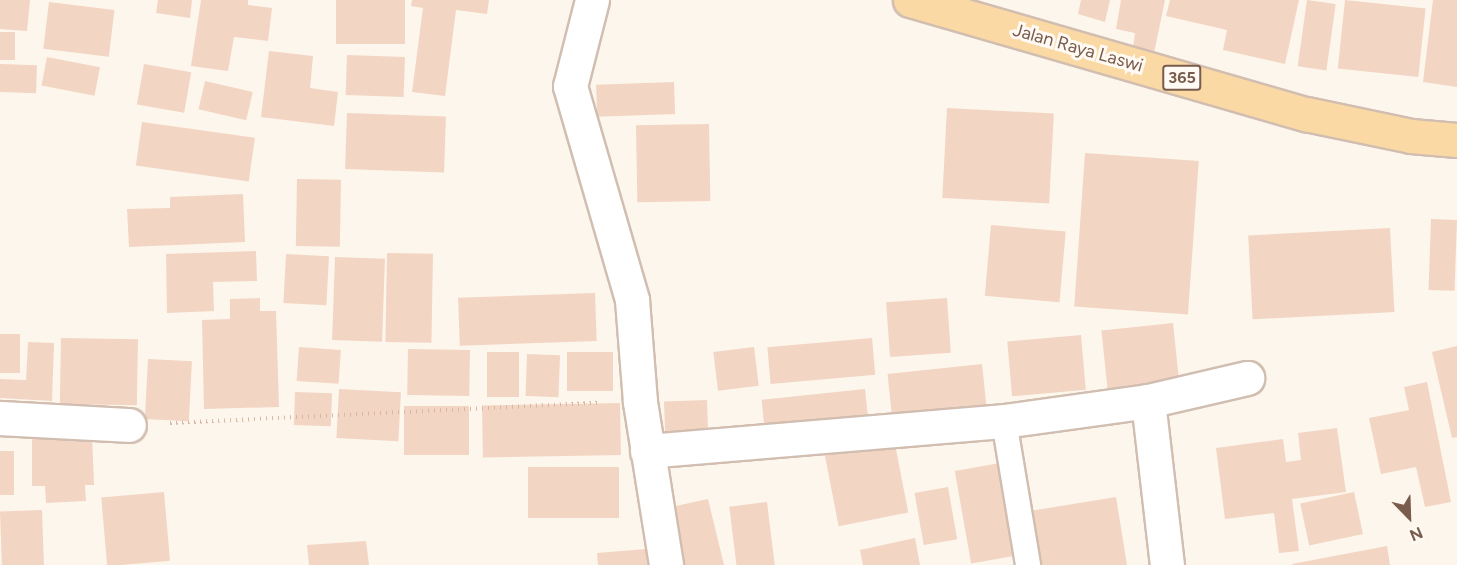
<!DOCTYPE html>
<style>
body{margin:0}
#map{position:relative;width:1457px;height:565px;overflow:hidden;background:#fdf6ec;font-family:Figtree,sans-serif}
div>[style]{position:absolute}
.building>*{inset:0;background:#f3d5c3;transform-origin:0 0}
.path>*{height:4px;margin-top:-2px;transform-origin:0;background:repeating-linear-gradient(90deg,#d9b8a5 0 1.5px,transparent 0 6px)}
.roads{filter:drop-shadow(2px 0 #d1beb0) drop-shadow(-2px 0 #d1beb0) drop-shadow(0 2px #d1beb0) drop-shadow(0 -2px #d1beb0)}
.service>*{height:24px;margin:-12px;padding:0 12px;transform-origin:12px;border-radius:12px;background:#fff}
.minor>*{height:33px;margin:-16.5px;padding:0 16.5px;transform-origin:16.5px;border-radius:16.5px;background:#fff}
.primary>*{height:33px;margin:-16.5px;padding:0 16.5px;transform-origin:16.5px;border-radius:16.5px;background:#fbd9a5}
span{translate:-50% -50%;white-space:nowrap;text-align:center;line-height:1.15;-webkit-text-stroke:6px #fffaf3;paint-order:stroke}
.shield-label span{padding:2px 4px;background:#fffaf3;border:2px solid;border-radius:4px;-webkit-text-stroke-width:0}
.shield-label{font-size:16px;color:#7a5c4d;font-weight:700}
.street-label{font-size:18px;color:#7a5c4d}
.north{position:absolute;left:1379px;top:487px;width:60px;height:60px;-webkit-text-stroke:4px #fffaf3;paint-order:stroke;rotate:157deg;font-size:16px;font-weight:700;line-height:24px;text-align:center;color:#7a5c4d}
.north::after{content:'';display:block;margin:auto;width:21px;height:27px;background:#7a5c4d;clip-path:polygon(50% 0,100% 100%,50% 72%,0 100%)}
</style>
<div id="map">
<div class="building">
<div style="clip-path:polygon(0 0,30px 0,27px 31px,0 29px)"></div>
<div style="clip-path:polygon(158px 0,192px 0,190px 18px,156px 13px)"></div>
<div style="clip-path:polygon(201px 0,248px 0,248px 5px,272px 8px,268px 41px,234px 37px,228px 71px,191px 66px)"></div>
<div style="left:336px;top:0;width:69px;height:44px"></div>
<div style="clip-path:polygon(412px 0,489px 0,487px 14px,456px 10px,445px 96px,412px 92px,423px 8px,411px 6px)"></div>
<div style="clip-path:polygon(1081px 0,1110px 0,1105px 22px,1078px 14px)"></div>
<div style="clip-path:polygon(1121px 0,1165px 0,1153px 58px,1132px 54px,1135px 33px,1116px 29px)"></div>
<div style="clip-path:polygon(1170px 0,1299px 0,1285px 64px,1223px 50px,1227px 30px,1166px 16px)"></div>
<div style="left:1307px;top:0;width:29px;height:67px;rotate:8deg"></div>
<div style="left:1345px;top:0;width:81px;height:69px;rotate:6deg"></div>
<div style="clip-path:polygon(1433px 0,1457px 0,1457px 87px,1423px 82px)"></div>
<div style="left:49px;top:2px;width:66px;height:47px;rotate:7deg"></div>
<div style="left:0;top:32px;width:15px;height:28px"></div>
<div style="clip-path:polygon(269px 51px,313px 56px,310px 88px,338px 92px,334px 126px,261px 117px)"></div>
<div style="left:347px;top:55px;width:58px;height:40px;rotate:2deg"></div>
<div style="left:47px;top:57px;width:54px;height:29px;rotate:11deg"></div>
<div style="left:0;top:64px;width:37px;height:28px;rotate:2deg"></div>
<div style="left:144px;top:64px;width:48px;height:41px;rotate:10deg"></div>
<div style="left:205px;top:81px;width:49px;height:29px;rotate:13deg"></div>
<div style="left:674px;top:82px;width:32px;height:78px;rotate:88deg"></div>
<div style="left:947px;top:108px;width:107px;height:90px;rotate:3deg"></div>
<div style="left:347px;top:113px;width:99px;height:56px;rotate:2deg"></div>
<div style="left:142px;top:122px;width:114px;height:44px;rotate:8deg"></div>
<div style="left:709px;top:124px;width:77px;height:73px;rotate:89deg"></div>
<div style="left:1085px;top:153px;width:114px;height:154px;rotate:4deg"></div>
<div style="left:297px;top:179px;width:44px;height:67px;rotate:1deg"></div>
<div style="clip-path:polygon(243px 194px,245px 242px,129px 247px,127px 209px,170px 208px,170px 197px)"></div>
<div style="left:1431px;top:219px;width:26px;height:71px;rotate:2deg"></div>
<div style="left:991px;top:225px;width:75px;height:71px;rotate:5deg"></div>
<div style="left:1390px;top:228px;width:84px;height:142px;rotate:87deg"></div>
<div style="clip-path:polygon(256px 251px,257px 281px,213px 282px,214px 311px,167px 313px,166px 254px)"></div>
<div style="left:387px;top:253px;width:46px;height:89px;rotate:1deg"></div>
<div style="left:286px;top:254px;width:43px;height:49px;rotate:3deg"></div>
<div style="left:335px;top:257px;width:50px;height:83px;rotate:2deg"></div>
<div style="left:595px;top:293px;width:48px;height:137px;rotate:88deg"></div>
<div style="clip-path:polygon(260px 298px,260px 311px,276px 311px,279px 407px,204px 409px,202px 320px,230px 319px,230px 299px)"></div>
<div style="left:947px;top:298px;width:55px;height:61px;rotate:86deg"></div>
<div style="left:1173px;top:323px;width:60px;height:72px;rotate:84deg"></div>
<div style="left:0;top:334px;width:20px;height:39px"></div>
<div style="left:1081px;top:335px;width:55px;height:74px;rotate:85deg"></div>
<div style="left:61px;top:338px;width:77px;height:66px;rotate:1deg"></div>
<div style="left:872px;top:338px;width:37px;height:105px;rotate:85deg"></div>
<div style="clip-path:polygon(28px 342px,54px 343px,52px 401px,0 398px,0 379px,26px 380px)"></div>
<div style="clip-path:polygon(1457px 346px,1457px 437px,1452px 438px,1432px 352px)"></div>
<div style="left:299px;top:347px;width:42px;height:34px;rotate:4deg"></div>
<div style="left:754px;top:347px;width:39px;height:41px;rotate:83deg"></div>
<div style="left:408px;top:349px;width:62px;height:46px;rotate:1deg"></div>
<div style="left:487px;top:352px;width:32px;height:45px"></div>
<div style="left:613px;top:352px;width:39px;height:46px;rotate:90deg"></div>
<div style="left:527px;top:354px;width:33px;height:42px;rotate:2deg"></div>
<div style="left:148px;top:359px;width:44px;height:60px;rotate:3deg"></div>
<div style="left:982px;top:364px;width:50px;height:95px;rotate:84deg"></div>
<div style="clip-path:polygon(1427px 382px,1451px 502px,1425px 507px,1416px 467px,1381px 474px,1369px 418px,1409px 410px,1404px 387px)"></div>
<div style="left:339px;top:389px;width:62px;height:49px;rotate:3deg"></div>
<div style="left:865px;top:389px;width:36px;height:104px;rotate:84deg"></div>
<div style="left:295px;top:392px;width:37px;height:33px;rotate:2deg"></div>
<div style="left:707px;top:400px;width:34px;height:43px;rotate:88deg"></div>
<div style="left:620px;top:403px;width:52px;height:138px;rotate:89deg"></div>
<div style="left:404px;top:406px;width:65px;height:49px"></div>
<div style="clip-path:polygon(1337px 428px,1346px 492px,1292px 499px,1299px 551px,1279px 553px,1274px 513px,1225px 519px,1216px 448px,1283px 439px,1286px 462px,1301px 460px,1298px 433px)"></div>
<div style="clip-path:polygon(92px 435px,94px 485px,85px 485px,86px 501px,46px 503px,45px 486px,32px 486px,32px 438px)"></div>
<div style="left:894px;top:439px;width:75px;height:71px;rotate:79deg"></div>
<div style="left:0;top:451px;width:14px;height:44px"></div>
<div style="left:1006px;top:462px;width:94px;height:52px;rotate:80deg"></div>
<div style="left:619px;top:467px;width:51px;height:91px;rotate:90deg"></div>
<div style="left:948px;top:487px;width:53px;height:34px;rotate:80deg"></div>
<div style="left:164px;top:492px;width:69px;height:63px;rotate:85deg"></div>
<div style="left:1354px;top:492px;width:43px;height:55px;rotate:78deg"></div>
<div style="clip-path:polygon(1116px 497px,1127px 565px,1039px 565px,1030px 511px)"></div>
<div style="clip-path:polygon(708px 499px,724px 565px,675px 565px,662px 509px)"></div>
<div style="left:767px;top:502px;width:64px;height:38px;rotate:83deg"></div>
<div style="left:42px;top:510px;width:55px;height:42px;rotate:88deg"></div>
<div style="clip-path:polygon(915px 538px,920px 565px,863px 565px,860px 550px)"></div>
<div style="clip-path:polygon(366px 541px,369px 565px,309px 565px,307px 545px)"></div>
<div style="clip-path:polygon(1387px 546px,1390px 565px,1292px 565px,1292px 564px)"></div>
<div style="clip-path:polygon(646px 549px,647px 565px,598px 565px,597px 553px)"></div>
</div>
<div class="path">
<div style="left:170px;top:423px;width:430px;rotate:-2.7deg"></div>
</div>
<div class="roads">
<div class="service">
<div style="left:1004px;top:421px;width:146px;rotate:80.5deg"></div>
</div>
<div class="minor">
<div style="left:592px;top:0;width:89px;rotate:104.3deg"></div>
<div style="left:570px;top:86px;width:223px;rotate:73.8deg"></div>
<div style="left:632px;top:300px;width:102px;rotate:85.5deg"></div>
<div style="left:640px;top:402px;width:165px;rotate:80.9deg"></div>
<div style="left:1148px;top:401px;width:165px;rotate:83.4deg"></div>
<div style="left:0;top:418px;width:129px;rotate:3.1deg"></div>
<div style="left:647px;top:451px;width:358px;rotate:-4.8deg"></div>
<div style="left:1004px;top:421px;width:145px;rotate:-7.9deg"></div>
<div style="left:1148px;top:401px;width:102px;rotate:-13.1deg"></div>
</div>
<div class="primary">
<div style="left:910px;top:0;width:412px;rotate:16.1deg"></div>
<div style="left:1306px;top:114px;width:107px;rotate:11.8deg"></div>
<div style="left:1411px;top:136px;width:46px;rotate:5deg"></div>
</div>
</div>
<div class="shield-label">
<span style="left:1182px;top:78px">365</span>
</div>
<div class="street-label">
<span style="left:1078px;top:48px;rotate:16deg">Jalan Raya Laswi</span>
</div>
<div class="north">N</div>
</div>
